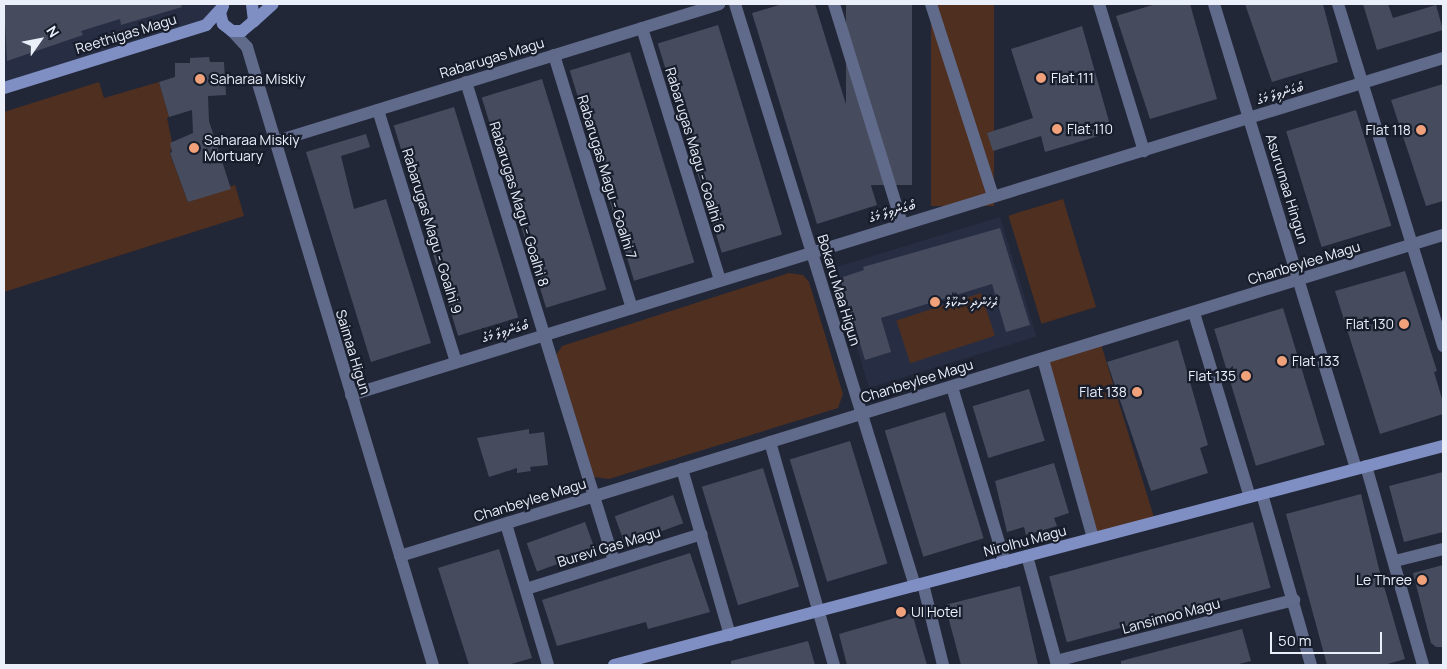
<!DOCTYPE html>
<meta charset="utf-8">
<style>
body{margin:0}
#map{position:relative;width:1447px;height:669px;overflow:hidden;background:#222737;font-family:Manrope,"Noto Sans Thaana",sans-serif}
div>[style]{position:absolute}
.built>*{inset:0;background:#272e44;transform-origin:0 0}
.green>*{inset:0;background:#4f2f1f;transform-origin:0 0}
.building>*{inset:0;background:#464c5d;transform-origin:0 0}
.street>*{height:12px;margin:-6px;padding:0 6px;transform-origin:6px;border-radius:6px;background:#606a8a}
.secondary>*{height:12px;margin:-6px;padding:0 6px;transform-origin:6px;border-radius:6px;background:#7f8fc3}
.dots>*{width:14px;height:14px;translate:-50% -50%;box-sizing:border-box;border:2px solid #181d2c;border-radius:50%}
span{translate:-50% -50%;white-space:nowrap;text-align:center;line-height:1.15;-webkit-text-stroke:4.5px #181d2c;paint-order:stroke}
.street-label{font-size:14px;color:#ebeffa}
.poi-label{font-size:14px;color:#ebeffa}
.left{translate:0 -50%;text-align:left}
.right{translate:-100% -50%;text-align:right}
.frame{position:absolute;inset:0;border:5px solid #ebeffa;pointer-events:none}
.north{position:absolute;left:15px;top:15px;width:50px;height:50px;-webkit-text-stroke:4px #181d2c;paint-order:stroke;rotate:57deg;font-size:14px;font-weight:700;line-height:20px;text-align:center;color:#ebeffa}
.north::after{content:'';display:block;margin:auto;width:18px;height:22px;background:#ebeffa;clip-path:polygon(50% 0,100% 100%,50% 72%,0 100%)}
.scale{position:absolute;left:1270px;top:632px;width:112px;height:22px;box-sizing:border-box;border:2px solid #ebeffa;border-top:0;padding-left:6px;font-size:15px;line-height:18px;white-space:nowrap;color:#ebeffa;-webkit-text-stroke:4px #181d2c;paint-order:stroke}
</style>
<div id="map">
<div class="built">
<div style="clip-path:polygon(4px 4px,219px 4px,206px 25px,4px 88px)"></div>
<div style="left:1000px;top:217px;width:125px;height:175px;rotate:73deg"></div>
</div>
<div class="green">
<div style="left:931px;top:4px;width:63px;height:202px"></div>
<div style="clip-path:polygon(99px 82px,104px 98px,159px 82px,169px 117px,167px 118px,172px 142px,170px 154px,188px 202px,235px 185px,244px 216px,4px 292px,4px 112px)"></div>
<div style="left:1063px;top:199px;width:113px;height:57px;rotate:73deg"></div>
<div style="clip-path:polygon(789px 273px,803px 275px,809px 282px,843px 394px,838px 408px,609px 479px,594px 477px,556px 355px,562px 346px)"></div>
<div style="left:981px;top:293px;width:45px;height:89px;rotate:72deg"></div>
<div style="left:1100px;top:341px;width:189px;height:60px;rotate:73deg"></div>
</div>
<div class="building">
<div style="clip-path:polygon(4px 4px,181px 4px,182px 7px,121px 25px,120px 19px,81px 31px,83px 35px,7px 61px)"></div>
<div style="clip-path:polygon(783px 4px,815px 4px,877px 205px,817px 224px,752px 13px)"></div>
<div style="left:846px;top:4px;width:66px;height:181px"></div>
<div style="clip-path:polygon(1156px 4px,1190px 4px,1217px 99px,1150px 119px,1116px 16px)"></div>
<div style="clip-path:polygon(1245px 4px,1323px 4px,1338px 62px,1272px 82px)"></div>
<div style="clip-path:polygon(1363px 4px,1388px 4px,1393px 18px,1436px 5px,1443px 30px,1377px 50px)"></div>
<div style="left:718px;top:25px;width:219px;height:63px;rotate:73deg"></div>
<div style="clip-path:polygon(1082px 26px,1112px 132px,1045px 152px,1041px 136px,993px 151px,987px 133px,1033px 118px,1011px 49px)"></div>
<div style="left:630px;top:52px;width:220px;height:63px;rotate:73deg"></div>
<div style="clip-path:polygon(209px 57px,210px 62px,224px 62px,226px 95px,208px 96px,209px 121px,231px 189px,188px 202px,170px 153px,172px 152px,170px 143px,193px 133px,192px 110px,169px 117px,159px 82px,175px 77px,175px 63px,190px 63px,190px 58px)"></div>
<div style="left:542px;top:79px;width:220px;height:63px;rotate:73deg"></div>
<div style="clip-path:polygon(1443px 84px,1443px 201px,1426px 206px,1391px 100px)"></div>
<div style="left:454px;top:107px;width:220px;height:63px;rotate:73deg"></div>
<div style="left:1356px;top:110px;width:121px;height:73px;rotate:73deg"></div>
<div style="clip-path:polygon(366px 134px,370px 147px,341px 156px,354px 209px,386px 199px,431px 343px,371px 362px,306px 152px)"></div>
<div style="clip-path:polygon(1000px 228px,1030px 325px,1006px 332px,992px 284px,881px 318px,891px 352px,865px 360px,840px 278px,864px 270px,863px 267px)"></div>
<div style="clip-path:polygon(1405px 271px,1437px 371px,1434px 372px,1443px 402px,1443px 414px,1380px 434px,1335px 291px)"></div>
<div style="left:1283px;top:308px;width:143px;height:72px;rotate:73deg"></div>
<div style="clip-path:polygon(1178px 340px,1208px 445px,1200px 448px,1208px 473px,1151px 491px,1107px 362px)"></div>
<div style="left:1029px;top:389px;width:54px;height:59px;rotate:73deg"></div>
<div style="left:945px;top:412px;width:132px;height:63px;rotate:73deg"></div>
<div style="clip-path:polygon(529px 429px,529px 434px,544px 432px,548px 465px,530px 467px,531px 471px,517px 473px,517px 468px,489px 477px,477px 438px)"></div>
<div style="left:850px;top:441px;width:128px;height:63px;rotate:73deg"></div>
<div style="clip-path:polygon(1054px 463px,1069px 513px,1054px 518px,1057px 526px,1026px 535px,1024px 527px,1007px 532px,995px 481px)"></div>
<div style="left:763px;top:468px;width:124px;height:64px;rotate:73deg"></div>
<div style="clip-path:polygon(1443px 472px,1443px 532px,1404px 542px,1389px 486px)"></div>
<div style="clip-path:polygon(1361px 494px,1379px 569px,1405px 659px,1384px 665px,1327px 665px,1286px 514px)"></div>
<div style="left:673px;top:495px;width:30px;height:62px;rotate:70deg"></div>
<div style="left:585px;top:522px;width:30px;height:62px;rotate:70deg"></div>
<div style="left:1253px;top:522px;width:68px;height:211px;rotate:75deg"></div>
<div style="clip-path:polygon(499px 549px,532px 658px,508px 665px,469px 665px,438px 568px)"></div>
<div style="clip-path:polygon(690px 553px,710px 612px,648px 629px,646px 622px,557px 646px,542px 600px)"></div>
<div style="clip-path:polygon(1443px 565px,1443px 647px,1436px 647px,1431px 643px,1413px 573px)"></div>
<div style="clip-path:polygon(1020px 586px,1038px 665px,961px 665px,945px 605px)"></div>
<div style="clip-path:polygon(912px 613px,927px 665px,847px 665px,839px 634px)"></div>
<div style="clip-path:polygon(1242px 629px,1251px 661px,1235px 665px,1121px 665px,1121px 661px)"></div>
<div style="clip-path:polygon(808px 641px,815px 665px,731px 665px,731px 661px)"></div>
</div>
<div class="street">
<div style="left:735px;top:4px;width:609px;rotate:72.81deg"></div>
<div style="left:834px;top:4px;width:230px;rotate:72.8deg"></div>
<div style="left:931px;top:4px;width:202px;rotate:72.1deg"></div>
<div style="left:1099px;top:4px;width:154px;rotate:73deg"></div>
<div style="left:1214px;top:4px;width:486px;rotate:73deg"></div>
<div style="left:1338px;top:4px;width:358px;rotate:72.9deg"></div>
<div style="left:642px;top:28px;width:264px;rotate:72.8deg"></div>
<div style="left:232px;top:31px;width:22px;rotate:47deg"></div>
<div style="left:247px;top:47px;width:645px;rotate:73.25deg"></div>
<div style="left:554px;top:55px;width:265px;rotate:72.9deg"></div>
<div style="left:466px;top:82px;width:501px;rotate:72.83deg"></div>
<div style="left:378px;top:110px;width:264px;rotate:72.8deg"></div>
<div style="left:274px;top:142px;width:466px;rotate:-17.2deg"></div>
<div style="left:1194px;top:313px;width:192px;rotate:73.1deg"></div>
<div style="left:1043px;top:359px;width:186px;rotate:74.4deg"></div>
<div style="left:952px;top:387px;width:183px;rotate:73.2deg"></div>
<div style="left:351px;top:395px;width:1143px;rotate:-17.15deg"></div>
<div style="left:770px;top:442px;width:232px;rotate:74deg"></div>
<div style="left:1366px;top:466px;width:207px;rotate:74deg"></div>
<div style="left:682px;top:469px;width:173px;rotate:73.9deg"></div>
<div style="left:1262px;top:494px;width:178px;rotate:74deg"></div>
<div style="left:506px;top:524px;width:147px;rotate:73.4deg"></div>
<div style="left:400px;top:556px;width:1091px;rotate:-17.11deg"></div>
<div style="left:1027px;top:556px;width:113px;rotate:74.6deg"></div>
<div style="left:1395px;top:561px;width:49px;rotate:-14deg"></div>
<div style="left:923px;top:584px;width:83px;rotate:76.1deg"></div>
<div style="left:526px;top:589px;width:184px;rotate:-17.4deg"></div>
<div style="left:1056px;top:661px;width:246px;rotate:-14.4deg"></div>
</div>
<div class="secondary">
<div style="left:223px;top:6px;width:8px;rotate:113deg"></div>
<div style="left:220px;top:13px;width:11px;rotate:75deg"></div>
<div style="left:223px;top:24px;width:11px;rotate:38deg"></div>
<div style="left:232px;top:31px;width:10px"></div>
<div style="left:242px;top:31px;width:16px;rotate:-40deg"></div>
<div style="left:254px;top:21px;width:17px;rotate:-97deg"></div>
<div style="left:254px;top:21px;width:25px;rotate:-42deg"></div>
<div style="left:4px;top:88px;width:212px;rotate:-17.3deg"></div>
<div style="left:206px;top:25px;width:23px;rotate:-47deg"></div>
<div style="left:614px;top:665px;width:857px;rotate:-14.8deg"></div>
</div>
<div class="dots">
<div style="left:1041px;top:78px;background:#f1a27b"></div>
<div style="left:200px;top:79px;background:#f1a27b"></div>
<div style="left:1057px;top:129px;background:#f1a27b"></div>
<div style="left:1421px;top:130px;background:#f1a27b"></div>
<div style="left:194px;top:148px;background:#f1a27b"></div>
<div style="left:935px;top:302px;background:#f1a27b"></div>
<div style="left:1404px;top:324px;background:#f1a27b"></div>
<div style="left:1282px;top:361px;background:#f1a27b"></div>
<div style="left:1246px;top:376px;background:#f1a27b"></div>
<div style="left:1137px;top:392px;background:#f1a27b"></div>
<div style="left:1422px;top:580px;background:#f1a27b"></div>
<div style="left:901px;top:612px;background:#f1a27b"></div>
</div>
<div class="street-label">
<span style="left:126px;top:34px;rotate:-17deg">Reethigas Magu</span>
<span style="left:492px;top:58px;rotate:-17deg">Rabarugas Magu</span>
<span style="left:1280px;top:93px;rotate:-17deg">ބޯގަންވިލާ މަގު</span>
<span style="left:695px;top:150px;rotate:73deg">Rabarugas Magu - Goalhi 6</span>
<span style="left:607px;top:177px;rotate:73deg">Rabarugas Magu - Goalhi 7</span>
<span style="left:1287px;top:189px;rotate:73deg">Asurumaa Hingun</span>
<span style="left:519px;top:204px;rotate:73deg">Rabarugas Magu - Goalhi 8</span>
<span style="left:892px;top:211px;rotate:-17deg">ބޯގަންވިލާ މަގު</span>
<span style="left:432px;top:231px;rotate:73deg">Rabarugas Magu - Goalhi 9</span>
<span style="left:1304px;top:263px;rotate:-17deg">Chanbeylee Magu</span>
<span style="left:839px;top:290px;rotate:73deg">Bokaru Maa Higun</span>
<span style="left:505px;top:331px;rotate:-17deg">ބޯގަންވިލާ މަގު</span>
<span style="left:353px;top:352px;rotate:73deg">Saimaa Higun</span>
<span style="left:917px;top:381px;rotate:-17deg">Chanbeylee Magu</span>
<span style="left:530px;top:500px;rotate:-17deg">Chanbeylee Magu</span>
<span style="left:1025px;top:541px;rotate:-15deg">Nirolhu Magu</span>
<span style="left:609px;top:547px;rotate:-17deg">Burevi Gas Magu</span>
<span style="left:1171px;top:616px;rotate:-15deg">Lansimoo Magu</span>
</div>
<div class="poi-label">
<span class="left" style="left:1051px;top:78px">Flat 111</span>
<span class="left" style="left:210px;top:79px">Saharaa Miskiy</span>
<span class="left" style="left:1067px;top:129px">Flat 110</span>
<span class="right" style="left:1411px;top:130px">Flat 118</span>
<span class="left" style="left:204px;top:148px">Saharaa Miskiy<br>Mortuary</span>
<span class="left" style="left:945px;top:302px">ރެހެންދި ސްކޫލް</span>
<span class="right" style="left:1394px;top:324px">Flat 130</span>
<span class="left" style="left:1292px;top:361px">Flat 133</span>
<span class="right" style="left:1236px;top:376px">Flat 135</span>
<span class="right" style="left:1127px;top:392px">Flat 138</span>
<span class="right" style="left:1412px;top:580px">Le Three</span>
<span class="left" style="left:911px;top:612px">UI Hotel</span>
</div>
<div class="frame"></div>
<div class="north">N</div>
<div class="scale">50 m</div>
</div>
